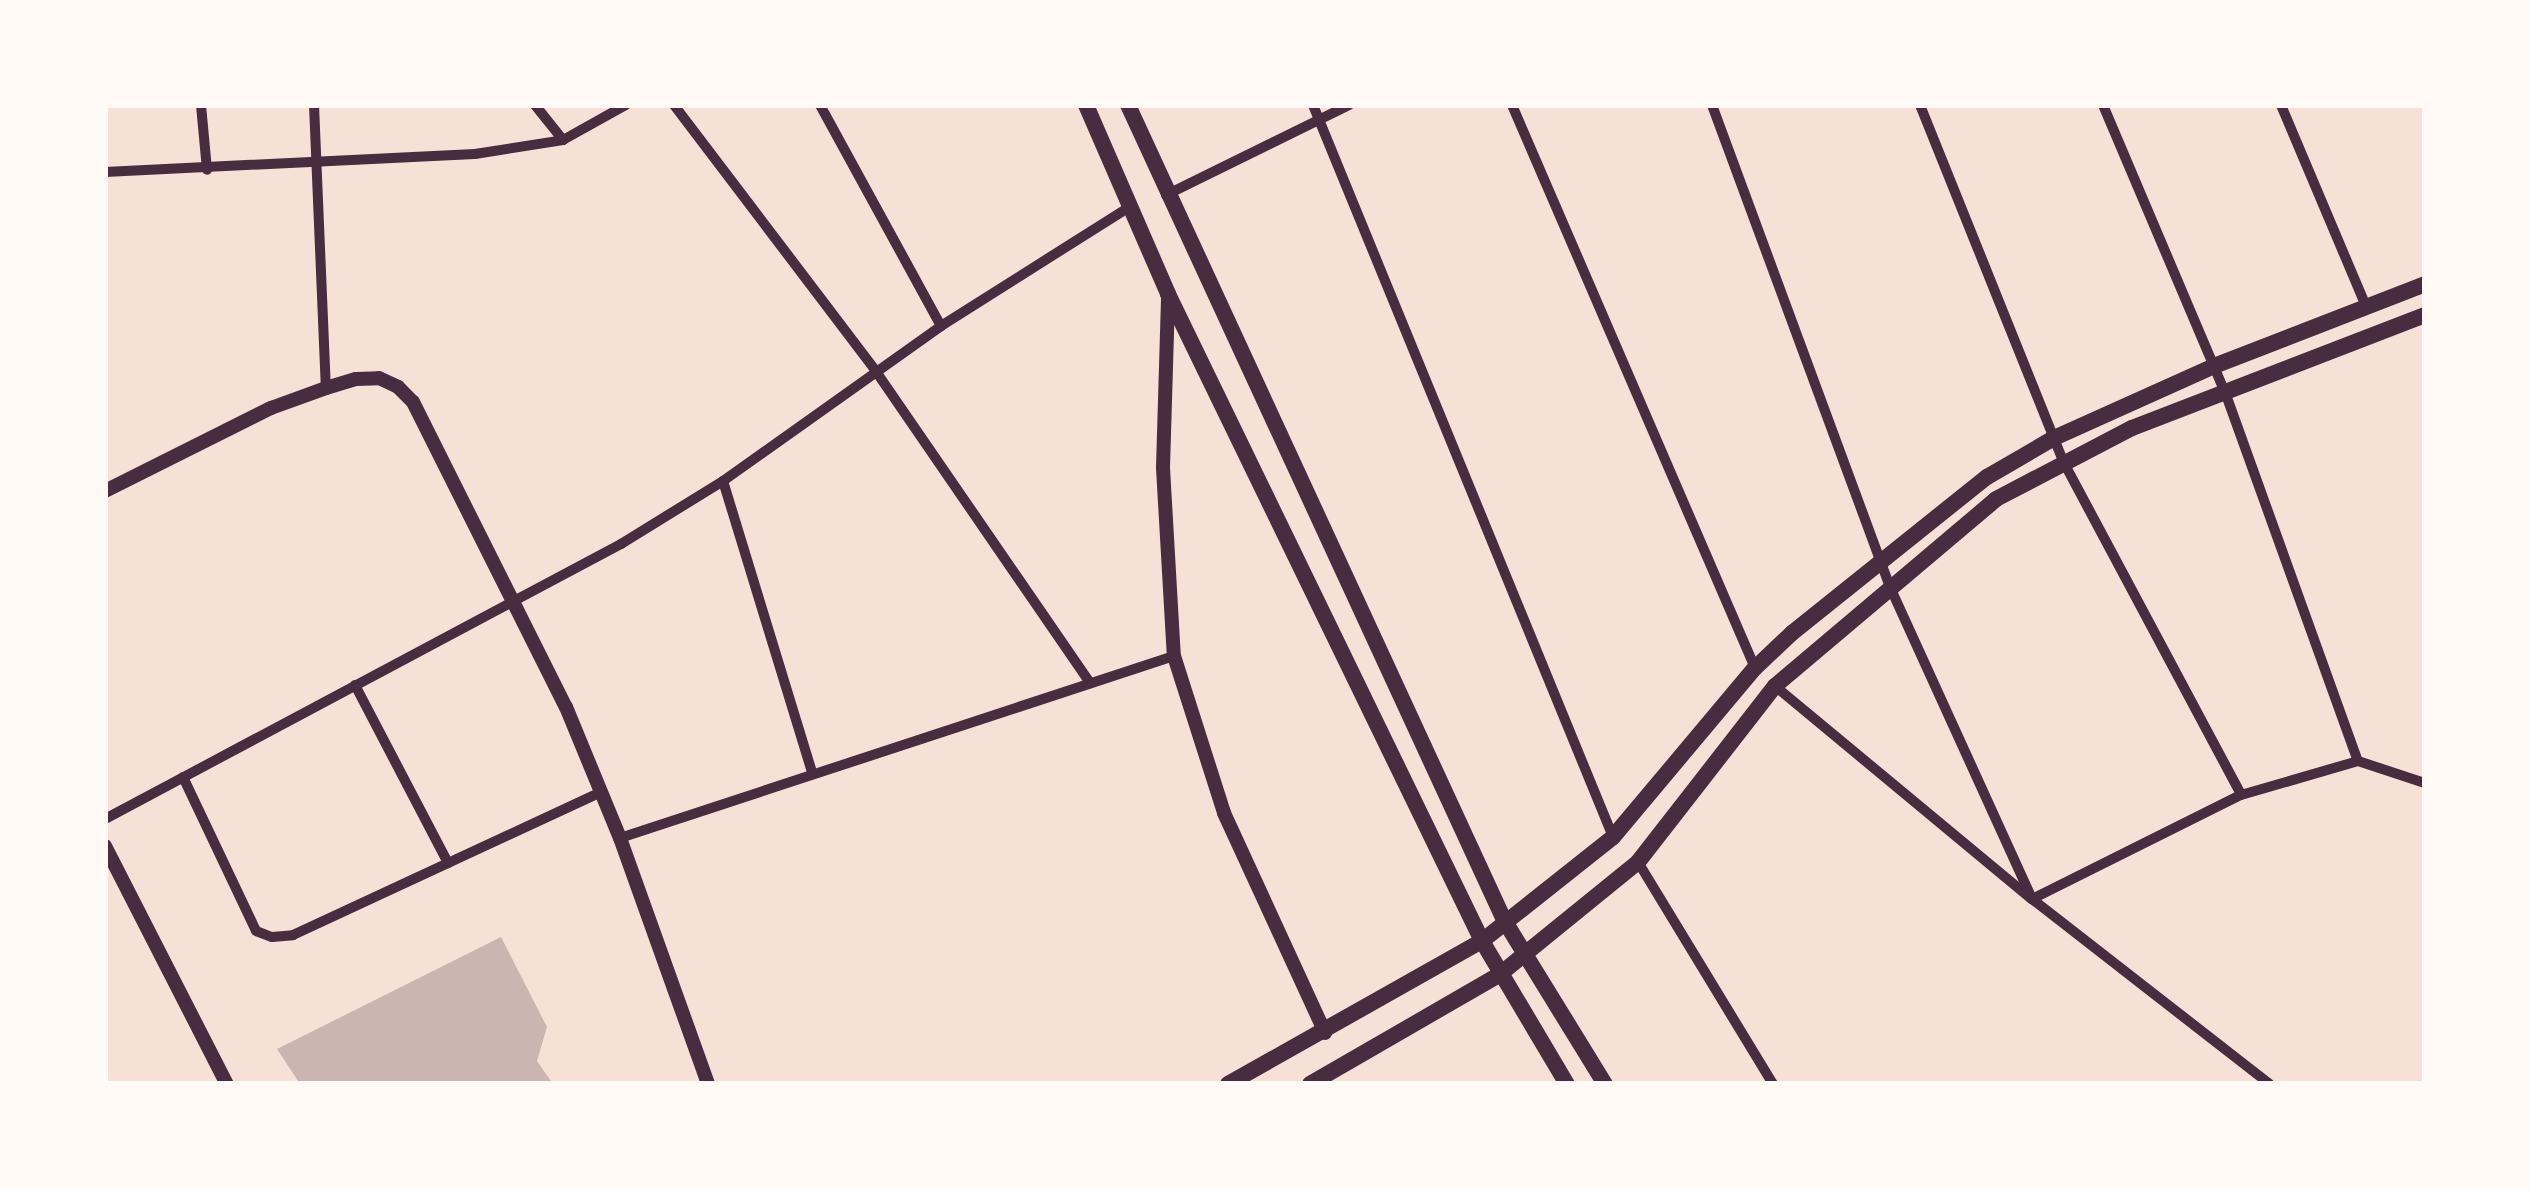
<!DOCTYPE html>
<style>
body{margin:0}
#map{position:relative;width:2530px;height:1189px;overflow:hidden;background:#f7e1d7;font-family:"IBM Plex Sans",sans-serif}
div>[style]{position:absolute}
.building>*{inset:0;background:#ccb4b1}
.minor>*{height:10px;margin:-5px;padding:0 5px;transform-origin:5px;border-radius:5px;background:#4a2c40}
.tertiary>*{height:14px;margin:-7px;padding:0 7px;transform-origin:7px;border-radius:7px;background:#4a2c40}
.primary>*{height:16px;margin:-8px;padding:0 8px;transform-origin:8px;border-radius:8px;background:#4a2c40}
.trunk>*{height:16px;margin:-8px;padding:0 8px;transform-origin:8px;border-radius:8px;background:#4a2c40}
span{translate:-50% -50%;white-space:nowrap;text-align:center;line-height:1.15;-webkit-text-stroke:9px #fffaf5;paint-order:stroke}
.frame{position:absolute;inset:0;border:108px solid #fffaf5;pointer-events:none}
</style>
<div id="map">
<div class="building">
<div style="clip-path:polygon(501px 937px,547px 1027px,537px 1061px,553px 1084px,300px 1084px,277px 1049px)"></div>
</div>
<div class="minor">
<div style="left:201px;top:105px;width:65px;rotate:84.7deg"></div>
<div style="left:314px;top:105px;width:283px;rotate:87.6deg"></div>
<div style="left:535px;top:105px;width:45px;rotate:51.3deg"></div>
<div style="left:674px;top:105px;width:333px;rotate:52.8deg"></div>
<div style="left:875px;top:370px;width:380px;rotate:55.5deg"></div>
<div style="left:820px;top:105px;width:252px;rotate:61.3deg"></div>
<div style="left:1313px;top:105px;width:791px;rotate:67.71deg"></div>
<div style="left:1512px;top:105px;width:613px;rotate:66.65deg"></div>
<div style="left:1712px;top:105px;width:514px;rotate:69.73deg"></div>
<div style="left:1890px;top:587px;width:343px;rotate:65.5deg"></div>
<div style="left:2032px;top:899px;width:233px;rotate:-26.5deg"></div>
<div style="left:2241px;top:795px;width:122px;rotate:-16.2deg"></div>
<div style="left:2358px;top:761px;width:71px;rotate:18.2deg"></div>
<div style="left:1920px;top:105px;width:384px;rotate:68.1deg"></div>
<div style="left:2063px;top:461px;width:378px;rotate:61.9deg"></div>
<div style="left:2103px;top:105px;width:312px;rotate:67deg"></div>
<div style="left:2225px;top:392px;width:392px;rotate:70.2deg"></div>
<div style="left:2281px;top:105px;width:218px;rotate:67.1deg"></div>
<div style="left:105px;top:172px;width:370px;rotate:-2.8deg"></div>
<div style="left:475px;top:154px;width:89px;rotate:-9deg"></div>
<div style="left:563px;top:140px;width:72px;rotate:-29.1deg"></div>
<div style="left:1166px;top:195px;width:204px;rotate:-26.2deg"></div>
<div style="left:723px;top:481px;width:304px;rotate:73deg"></div>
<div style="left:355px;top:685px;width:201px;rotate:62.4deg"></div>
<div style="left:1775px;top:686px;width:334px;rotate:39.7deg"></div>
<div style="left:2032px;top:899px;width:301px;rotate:37.9deg"></div>
<div style="left:183px;top:777px;width:170px;rotate:64.6deg"></div>
<div style="left:256px;top:931px;width:17px;rotate:21deg"></div>
<div style="left:272px;top:937px;width:21px;rotate:-5deg"></div>
<div style="left:293px;top:935px;width:340px;rotate:-24.9deg"></div>
<div style="left:105px;top:819px;width:585px;rotate:-28.06deg"></div>
<div style="left:621px;top:544px;width:120px;rotate:-31.7deg"></div>
<div style="left:723px;top:481px;width:267px;rotate:-35.4deg"></div>
<div style="left:941px;top:326px;width:221px;rotate:-32.3deg"></div>
<div style="left:620px;top:838px;width:583px;rotate:-18.19deg"></div>
<div style="left:1638px;top:862px;width:260px;rotate:58.7deg"></div>
</div>
<div class="tertiary">
<div style="left:1168px;top:299px;width:169px;rotate:91.7deg"></div>
<div style="left:1163px;top:468px;width:188px;rotate:86.7deg"></div>
<div style="left:1174px;top:656px;width:165px;rotate:72.3deg"></div>
<div style="left:1224px;top:813px;width:242px;rotate:65.3deg"></div>
<div style="left:105px;top:491px;width:186px;rotate:-26.6deg"></div>
<div style="left:271px;top:408px;width:59px;rotate:-20deg"></div>
<div style="left:326px;top:388px;width:31px;rotate:-17deg"></div>
<div style="left:356px;top:379px;width:23px;rotate:-2deg"></div>
<div style="left:379px;top:378px;width:21px;rotate:25deg"></div>
<div style="left:398px;top:387px;width:21px;rotate:45deg"></div>
<div style="left:413px;top:402px;width:341px;rotate:63.4deg"></div>
<div style="left:566px;top:707px;width:142px;rotate:67.6deg"></div>
<div style="left:620px;top:838px;width:261px;rotate:70.3deg"></div>
<div style="left:105px;top:846px;width:267px;rotate:62.9deg"></div>
</div>
<div class="primary">
<div style="left:1228px;top:1084px;width:291px;rotate:-29.4deg"></div>
<div style="left:1482px;top:941px;width:167px;rotate:-38.4deg"></div>
<div style="left:1613px;top:837px;width:221px;rotate:-50deg"></div>
<div style="left:1755px;top:668px;width:51px;rotate:-43.4deg"></div>
<div style="left:1792px;top:633px;width:250px;rotate:-38.7deg"></div>
<div style="left:1987px;top:477px;width:78px;rotate:-30.2deg"></div>
<div style="left:2054px;top:438px;width:175px;rotate:-24.2deg"></div>
<div style="left:2214px;top:366px;width:226px;rotate:-21.2deg"></div>
<div style="left:1310px;top:1084px;width:218px;rotate:-30deg"></div>
<div style="left:1499px;top:975px;width:179px;rotate:-39.1deg"></div>
<div style="left:1638px;top:862px;width:223px;rotate:-52.1deg"></div>
<div style="left:1775px;top:686px;width:289px;rotate:-40.2deg"></div>
<div style="left:1996px;top:499px;width:153px;rotate:-27.6deg"></div>
<div style="left:2132px;top:428px;width:314px;rotate:-21.1deg"></div>
</div>
<div class="trunk">
<div style="left:1086px;top:105px;width:206px;rotate:66.5deg"></div>
<div style="left:1168px;top:294px;width:719px;rotate:64.11deg"></div>
<div style="left:1482px;top:941px;width:166px;rotate:59.3deg"></div>
<div style="left:1128px;top:105px;width:898px;rotate:65.23deg"></div>
<div style="left:1504px;top:920px;width:193px;rotate:58.4deg"></div>
</div>
<div class="frame"></div>
</div>
